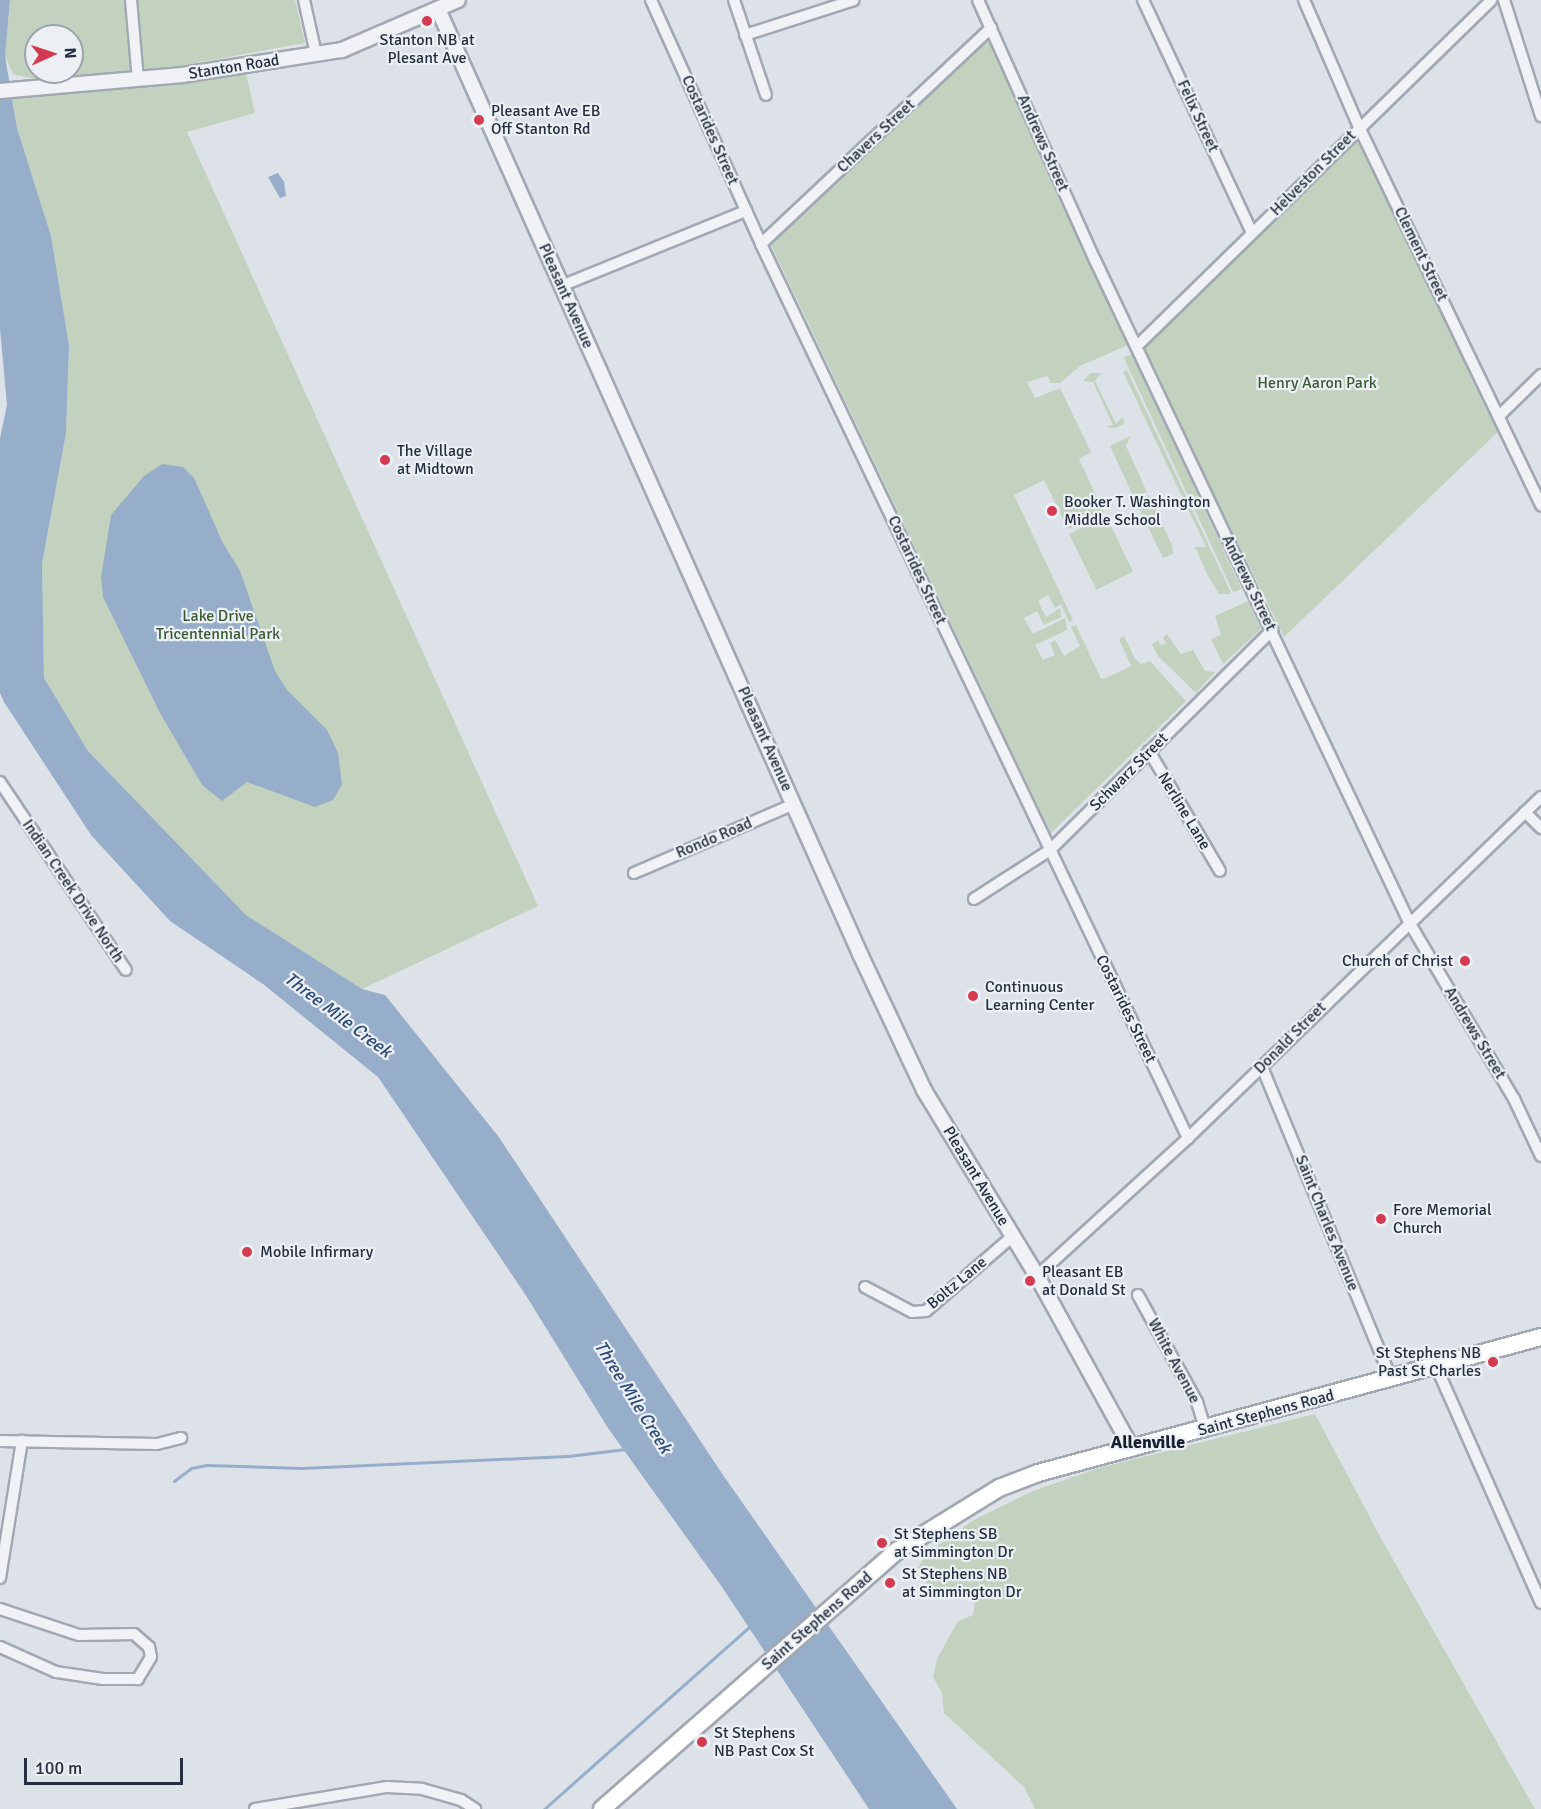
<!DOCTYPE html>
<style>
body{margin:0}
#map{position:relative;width:1541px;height:1809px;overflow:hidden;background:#dde1e8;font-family:Signika,sans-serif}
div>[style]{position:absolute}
.green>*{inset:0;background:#c3d2be;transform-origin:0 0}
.water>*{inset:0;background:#96aeca}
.stream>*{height:3px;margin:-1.5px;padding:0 1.5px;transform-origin:1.5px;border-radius:1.5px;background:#96aeca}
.roads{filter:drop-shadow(2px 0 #a2a8b2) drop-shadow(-2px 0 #a2a8b2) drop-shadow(0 2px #a2a8b2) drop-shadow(0 -2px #a2a8b2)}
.minor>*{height:10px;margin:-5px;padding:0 5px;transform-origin:5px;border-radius:5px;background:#f0f2f6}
.tertiary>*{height:14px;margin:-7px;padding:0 7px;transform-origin:7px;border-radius:7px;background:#f0f2f6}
.primary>*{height:16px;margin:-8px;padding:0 8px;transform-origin:8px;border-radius:8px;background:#fff}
.dots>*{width:16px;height:16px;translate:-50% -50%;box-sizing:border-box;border:3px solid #ecf0f5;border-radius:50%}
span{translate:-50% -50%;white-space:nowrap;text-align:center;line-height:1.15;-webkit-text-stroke:4.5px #ecf0f5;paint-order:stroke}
.poi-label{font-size:16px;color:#262f3f}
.left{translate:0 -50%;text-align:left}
.right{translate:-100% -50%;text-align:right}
.street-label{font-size:16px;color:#262f3f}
.park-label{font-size:16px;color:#3a5b33}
.water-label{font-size:18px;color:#2e4c74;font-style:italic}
.neighbourhood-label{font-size:18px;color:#18202f;font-weight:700}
.north{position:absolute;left:24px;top:24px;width:60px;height:60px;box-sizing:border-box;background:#ecf0f5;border:2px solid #9da3ac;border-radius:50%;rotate:87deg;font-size:16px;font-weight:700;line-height:24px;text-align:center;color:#262f3f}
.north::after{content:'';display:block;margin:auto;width:21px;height:27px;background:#d43b50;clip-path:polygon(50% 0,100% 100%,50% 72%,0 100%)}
.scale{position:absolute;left:24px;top:1758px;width:159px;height:27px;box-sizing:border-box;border:3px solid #262f3f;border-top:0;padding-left:8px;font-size:18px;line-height:21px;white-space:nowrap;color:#262f3f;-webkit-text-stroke:4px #ecf0f5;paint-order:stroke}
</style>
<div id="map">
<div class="green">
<div style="clip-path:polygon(evenodd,10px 0,295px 0,305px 43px,167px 68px,35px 79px,13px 74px,5px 56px,10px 0,36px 36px,72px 36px,72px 72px,36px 72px,36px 36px)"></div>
<div style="clip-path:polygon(981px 41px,990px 43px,1128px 345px,1080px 366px,1060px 383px,1050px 383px,1048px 376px,1027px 382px,1035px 398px,1060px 388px,1091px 452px,1079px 459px,1104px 512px,1068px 529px,1044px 480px,1014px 495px,1073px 620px,1069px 622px,1061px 604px,1055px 608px,1048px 595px,1038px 601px,1046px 617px,1060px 608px,1061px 617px,1044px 625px,1037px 611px,1024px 618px,1033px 634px,1065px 618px,1067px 630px,1035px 645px,1043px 660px,1055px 655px,1050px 643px,1055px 640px,1064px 656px,1080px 646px,1071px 627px,1076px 625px,1101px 679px,1106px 678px,1131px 666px,1119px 639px,1124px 636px,1135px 659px,1141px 664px,1150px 661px,1186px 701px,1051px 833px,771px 245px)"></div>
<div style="clip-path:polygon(244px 65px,255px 113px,187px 132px,538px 906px,362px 989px,246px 915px,88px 751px,44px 678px,42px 564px,66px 433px,69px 345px,51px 236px,17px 128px,11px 90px)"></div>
<div style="clip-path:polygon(1358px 136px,1486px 409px,1500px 430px,1284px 637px,1142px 347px)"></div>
<div style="left:1132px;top:354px;width:259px;height:9px;rotate:65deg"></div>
<div style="clip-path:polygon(1127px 370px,1231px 593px,1231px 594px,1219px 594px,1208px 576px,1195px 547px,1206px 547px,1123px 372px)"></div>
<div style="clip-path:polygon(1090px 373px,1101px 373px,1095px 381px,1116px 424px,1122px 417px,1125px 423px,1115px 428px,1105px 427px,1113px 425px,1093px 382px,1083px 381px)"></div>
<div style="clip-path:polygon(1131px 436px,1126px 446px,1147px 492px,1134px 498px,1110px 446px)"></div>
<div style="clip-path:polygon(1149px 495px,1172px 545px,1173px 554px,1163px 558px,1136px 502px)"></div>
<div style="left:1106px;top:516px;width:62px;height:41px;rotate:64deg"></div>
<div style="clip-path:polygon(1248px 601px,1261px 629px,1223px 664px,1211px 639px,1221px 635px,1215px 616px)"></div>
<div style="clip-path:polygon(1167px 634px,1181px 654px,1193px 650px,1205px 671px,1215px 672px,1196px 693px,1158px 656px,1152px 644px,1158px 640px,1161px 645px,1166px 643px,1163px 638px)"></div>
<div style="clip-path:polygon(1315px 1414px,1383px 1542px,1535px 1809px,1035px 1809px,1024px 1787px,944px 1713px,942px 1693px,933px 1677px,937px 1659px,958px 1621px,973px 1615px,975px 1602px,965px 1591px,933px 1594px,918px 1568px,926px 1554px,974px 1520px,1033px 1491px,1099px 1468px)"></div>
</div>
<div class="water">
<div style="clip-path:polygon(0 0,10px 0,5px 56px,17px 128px,51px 236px,69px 345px,66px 433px,42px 564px,44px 678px,88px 751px,246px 915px,362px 989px,385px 995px,498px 1136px,723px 1475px,957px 1809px,869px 1809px,722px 1587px,608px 1428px,525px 1294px,378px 1077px,263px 984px,170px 921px,91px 835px,4px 702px,0 693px,0 438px,7px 405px,0 329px)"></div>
<div style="clip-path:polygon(278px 173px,284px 182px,286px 196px,280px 198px,268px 177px)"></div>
<div style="clip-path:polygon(162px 464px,183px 467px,194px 478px,223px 543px,240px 571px,275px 671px,287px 690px,327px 730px,338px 753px,342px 784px,333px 800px,315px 807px,247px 782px,222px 801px,202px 785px,160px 713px,103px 597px,101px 577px,111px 515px,144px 476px)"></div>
</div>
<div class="stream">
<div style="left:174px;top:1481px;width:21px;rotate:-37deg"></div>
<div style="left:191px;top:1468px;width:16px;rotate:-11deg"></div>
<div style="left:207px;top:1465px;width:95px;rotate:1.8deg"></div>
<div style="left:302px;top:1468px;width:266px;rotate:-2.6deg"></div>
<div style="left:568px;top:1456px;width:58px;rotate:-6.9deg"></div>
<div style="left:544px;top:1809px;width:277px;rotate:-41.6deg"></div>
</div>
<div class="roads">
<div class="minor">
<div style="left:131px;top:0;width:80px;rotate:85deg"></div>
<div style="left:304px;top:0;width:55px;rotate:77.5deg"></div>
<div style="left:651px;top:0;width:268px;rotate:65.7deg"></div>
<div style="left:761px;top:244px;width:991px;rotate:64.47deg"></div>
<div style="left:734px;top:0;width:100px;rotate:71.4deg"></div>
<div style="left:978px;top:0;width:285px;rotate:65.8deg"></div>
<div style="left:1095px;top:260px;width:733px;rotate:64.62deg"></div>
<div style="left:1409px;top:922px;width:206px;rotate:59.3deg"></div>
<div style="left:1514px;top:1099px;width:63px;rotate:64.7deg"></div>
<div style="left:1143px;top:0;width:257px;rotate:64.9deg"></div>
<div style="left:1304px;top:0;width:138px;rotate:66.6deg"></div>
<div style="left:1359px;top:127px;width:420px;rotate:64.3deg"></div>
<div style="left:1504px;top:0;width:122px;rotate:72.3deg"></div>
<div style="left:745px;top:35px;width:114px;rotate:-17.8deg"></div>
<div style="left:761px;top:244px;width:316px;rotate:-43.2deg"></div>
<div style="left:561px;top:286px;width:200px;rotate:-22.1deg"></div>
<div style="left:1137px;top:346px;width:495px;rotate:-44.3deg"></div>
<div style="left:1499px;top:416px;width:59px;rotate:-44.3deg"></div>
<div style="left:1149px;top:751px;width:139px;rotate:59.4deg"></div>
<div style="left:0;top:782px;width:226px;rotate:56.2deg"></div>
<div style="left:1525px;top:812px;width:23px;rotate:45deg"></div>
<div style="left:634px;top:873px;width:174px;rotate:-23.3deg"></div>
<div style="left:974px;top:899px;width:90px;rotate:-32.8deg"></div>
<div style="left:1050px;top:850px;width:313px;rotate:-44.7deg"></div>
<div style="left:1262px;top:1067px;width:338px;rotate:67.5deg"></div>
<div style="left:1037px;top:1276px;width:205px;rotate:-42.4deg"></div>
<div style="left:1188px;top:1138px;width:491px;rotate:-44deg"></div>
<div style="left:865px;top:1287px;width:53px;rotate:28deg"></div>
<div style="left:912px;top:1312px;width:14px;rotate:-4deg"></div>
<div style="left:926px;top:1311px;width:115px;rotate:-40.8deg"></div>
<div style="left:1138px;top:1295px;width:122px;rotate:61.1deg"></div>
<div style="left:1197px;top:1402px;width:28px;rotate:73deg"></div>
<div style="left:1436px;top:1366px;width:259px;rotate:66.1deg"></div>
<div style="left:0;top:1441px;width:157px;rotate:1.1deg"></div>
<div style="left:157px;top:1444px;width:25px;rotate:-14deg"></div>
<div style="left:0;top:1578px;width:139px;rotate:-80.9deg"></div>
<div style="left:0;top:1609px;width:83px;rotate:18.2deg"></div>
<div style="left:79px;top:1635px;width:55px;rotate:-1deg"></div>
<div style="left:134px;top:1634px;width:20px;rotate:41deg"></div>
<div style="left:149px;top:1647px;width:10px;rotate:79deg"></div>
<div style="left:151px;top:1657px;width:26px;rotate:121deg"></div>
<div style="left:138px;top:1679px;width:35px;rotate:180deg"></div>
<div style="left:103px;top:1679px;width:48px;rotate:-171.5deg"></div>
<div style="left:56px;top:1672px;width:61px;rotate:-155.9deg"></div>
<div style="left:255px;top:1809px;width:134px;rotate:-9.5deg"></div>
<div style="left:387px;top:1787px;width:35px;rotate:3deg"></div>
<div style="left:422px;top:1789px;width:41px;rotate:15.8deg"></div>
<div style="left:461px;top:1800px;width:17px;rotate:33deg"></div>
</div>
<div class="tertiary">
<div style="left:438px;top:9px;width:1037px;rotate:65.93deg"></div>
<div style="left:861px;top:956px;width:148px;rotate:64.8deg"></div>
<div style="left:924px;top:1090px;width:218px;rotate:58.7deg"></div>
<div style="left:1037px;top:1276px;width:197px;rotate:61.2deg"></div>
<div style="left:0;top:91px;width:183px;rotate:-5deg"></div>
<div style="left:182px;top:75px;width:162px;rotate:-8.9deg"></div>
<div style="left:342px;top:50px;width:126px;rotate:-23.3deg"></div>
</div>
<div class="primary">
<div style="left:602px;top:1809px;width:392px;rotate:-41.2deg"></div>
<div style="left:897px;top:1551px;width:120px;rotate:-31.7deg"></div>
<div style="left:999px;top:1488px;width:42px;rotate:-21deg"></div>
<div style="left:1038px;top:1473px;width:521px;rotate:-15.13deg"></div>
</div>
</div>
<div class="dots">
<div style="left:427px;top:21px;background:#d43b50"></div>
<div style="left:479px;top:120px;background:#d43b50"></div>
<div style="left:385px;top:460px;background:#d43b50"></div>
<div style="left:1052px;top:511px;background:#d43b50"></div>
<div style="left:1465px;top:961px;background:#d43b50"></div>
<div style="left:973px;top:996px;background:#d43b50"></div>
<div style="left:1381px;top:1219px;background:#d43b50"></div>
<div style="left:247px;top:1252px;background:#d43b50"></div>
<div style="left:1030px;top:1281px;background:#d43b50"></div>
<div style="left:1493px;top:1362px;background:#d43b50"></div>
<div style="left:882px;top:1543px;background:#d43b50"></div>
<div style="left:890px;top:1583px;background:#d43b50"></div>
<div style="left:702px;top:1742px;background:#d43b50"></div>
</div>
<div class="poi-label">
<span style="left:427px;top:49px">Stanton NB at<br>Plesant Ave</span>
<span class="left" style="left:491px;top:120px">Pleasant Ave EB<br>Off Stanton Rd</span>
<span class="left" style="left:397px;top:460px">The Village<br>at Midtown</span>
<span class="left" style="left:1064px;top:511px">Booker T. Washington<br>Middle School</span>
<span class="right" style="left:1453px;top:961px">Church of Christ</span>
<span class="left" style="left:985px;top:996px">Continuous<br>Learning Center</span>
<span class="left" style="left:1393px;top:1219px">Fore Memorial<br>Church</span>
<span class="left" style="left:260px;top:1252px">Mobile Infirmary</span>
<span class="left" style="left:1042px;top:1281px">Pleasant EB<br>at Donald St</span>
<span class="right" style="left:1481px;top:1362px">St Stephens NB<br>Past St Charles</span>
<span class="left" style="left:894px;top:1543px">St Stephens SB<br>at Simmington Dr</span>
<span class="left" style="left:902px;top:1583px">St Stephens NB<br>at Simmington Dr</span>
<span class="left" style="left:714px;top:1742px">St Stephens<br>NB Past Cox St</span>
</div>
<div class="street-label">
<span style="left:234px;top:67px;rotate:-9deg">Stanton Road</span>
<span style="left:1198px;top:116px;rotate:65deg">Felix Street</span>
<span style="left:710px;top:130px;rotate:66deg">Costarides Street</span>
<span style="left:876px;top:136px;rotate:-43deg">Chavers Street</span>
<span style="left:1043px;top:143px;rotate:66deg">Andrews Street</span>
<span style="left:1313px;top:173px;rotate:-45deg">Helveston Street</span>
<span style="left:1421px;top:254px;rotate:64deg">Clement Street</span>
<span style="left:566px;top:296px;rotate:66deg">Pleasant Avenue</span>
<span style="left:917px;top:570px;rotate:65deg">Costarides Street</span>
<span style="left:1249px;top:583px;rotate:64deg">Andrews Street</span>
<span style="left:765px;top:739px;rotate:66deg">Pleasant Avenue</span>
<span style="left:1129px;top:772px;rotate:-45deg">Schwarz Street</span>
<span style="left:1184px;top:811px;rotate:59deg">Nerline Lane</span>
<span style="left:714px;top:838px;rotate:-23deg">Rondo Road</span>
<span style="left:73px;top:891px;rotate:56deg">Indian Creek Drive North</span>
<span style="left:1126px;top:1009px;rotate:64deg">Costarides Street</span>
<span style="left:1475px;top:1033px;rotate:59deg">Andrews Street</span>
<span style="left:1290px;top:1038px;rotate:-45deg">Donald Street</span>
<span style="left:976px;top:1176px;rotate:59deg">Pleasant Avenue</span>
<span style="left:1327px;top:1223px;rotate:68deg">Saint Charles Avenue</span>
<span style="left:957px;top:1283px;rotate:-40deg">Boltz Lane</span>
<span style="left:1174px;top:1361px;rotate:62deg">White Avenue</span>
<span style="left:1266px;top:1413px;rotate:-15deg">Saint Stephens Road</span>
<span style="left:817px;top:1621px;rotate:-41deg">Saint Stephens Road</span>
</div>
<div class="park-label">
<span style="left:1317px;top:383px">Henry Aaron Park</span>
<span style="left:218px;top:625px">Lake Drive<br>Tricentennial Park</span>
</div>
<div class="water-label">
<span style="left:338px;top:1015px;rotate:37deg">Three Mile Creek</span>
<span style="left:633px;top:1397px;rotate:58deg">Three Mile Creek</span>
</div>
<div class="neighbourhood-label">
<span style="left:1148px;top:1442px">Allenville</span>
</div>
<div class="north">N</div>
<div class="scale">100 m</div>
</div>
